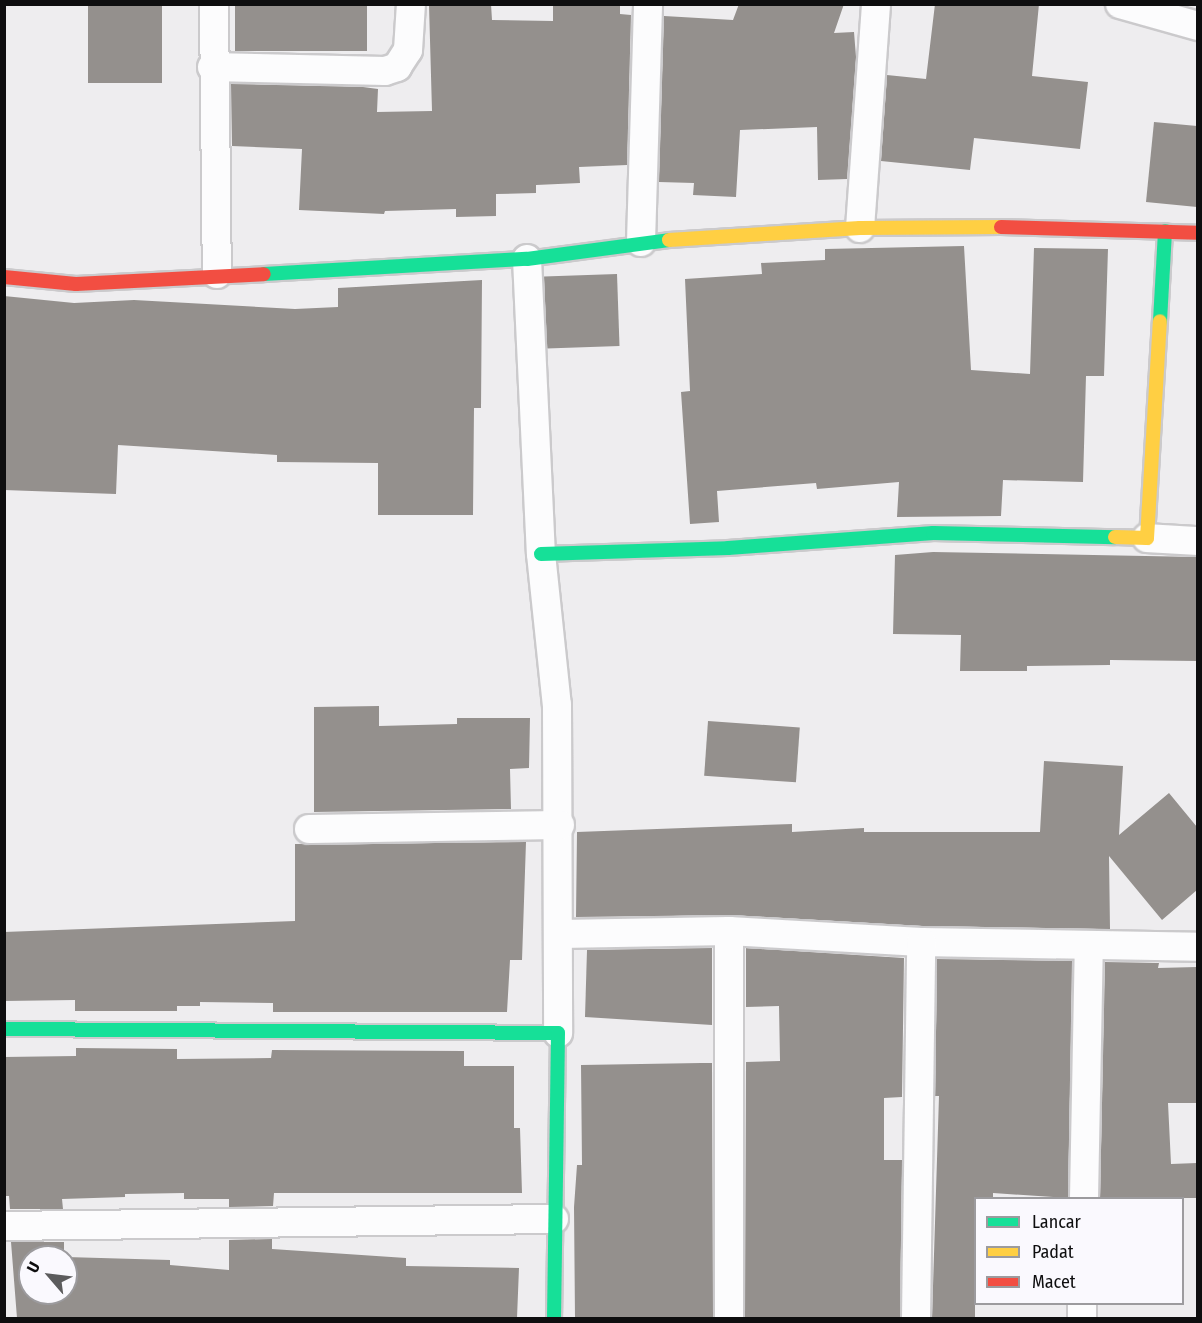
<!DOCTYPE html>
<style>
body{margin:0}
#map{position:relative;width:1202px;height:1323px;overflow:hidden;background:#eeedef;font-family:"Fira Sans Condensed",sans-serif}
div>[style]{position:absolute}
.building>*{inset:0;background:#94908d;transform-origin:0 0}
.roads{filter:drop-shadow(2px 0 #cbcacc) drop-shadow(-2px 0 #cbcacc) drop-shadow(0 2px #cbcacc) drop-shadow(0 -2px #cbcacc)}
.street>*{height:28px;margin:-14px;padding:0 14px;transform-origin:14px;border-radius:14px;background:#fcfcfd}
.fast>*{height:14px;margin:-7px;padding:0 7px;transform-origin:7px;border-radius:7px;background:#16e098}
.slow>*{height:14px;margin:-7px;padding:0 7px;transform-origin:7px;border-radius:7px;background:#ffcf43}
.jam>*{height:14px;margin:-7px;padding:0 7px;transform-origin:7px;border-radius:7px;background:#f24e42}
span{translate:-50% -50%;white-space:nowrap;text-align:center;line-height:1.15;-webkit-text-stroke:6px #faf9fe;paint-order:stroke}
.frame{position:absolute;inset:0;border:6px solid #0e0e0f;pointer-events:none}
.legend{position:absolute;left:974px;top:1197px;width:210px;height:108px;box-sizing:border-box;background:#faf9fe;border:2px solid #9c9b9e;margin:0;padding:8px 10px;list-style:none;font-size:18px;color:#0e0e0f}
.legend li{display:flex;align-items:center;gap:12px;height:30px}
.legend b{width:30px;border:2px solid #9c9b9e}
.north{position:absolute;left:18px;top:1245px;width:60px;height:60px;box-sizing:border-box;background:#faf9fe;border:2px solid #9c9b9e;border-radius:50%;rotate:298deg;font-size:16px;font-weight:700;line-height:24px;text-align:center;color:#0e0e0f}
.north::after{content:'';display:block;margin:auto;width:21px;height:27px;background:#5c5c5d;clip-path:polygon(50% 0,100% 100%,50% 72%,0 100%)}
</style>
<div id="map">
<div class="building">
<div style="left:88px;top:4px;width:74px;height:79px"></div>
<div style="left:235px;top:4px;width:132px;height:47px"></div>
<div style="clip-path:polygon(491px 4px,492px 20px,553px 21px,553px 4px,620px 4px,620px 14px,631px 15px,627px 165px,579px 167px,580px 183px,536px 185px,536px 193px,496px 194px,496px 216px,456px 217px,456px 209px,385px 211px,384px 214px,299px 210px,302px 149px,232px 146px,231px 84px,363px 87px,378px 89px,377px 112px,432px 111px,429px 5px)"></div>
<div style="clip-path:polygon(739px 4px,844px 4px,834px 33px,854px 32px,856px 57px,847px 179px,818px 180px,817px 127px,740px 130px,736px 197px,693px 195px,694px 183px,659px 182px,664px 16px,733px 20px)"></div>
<div style="clip-path:polygon(935px 4px,1039px 4px,1032px 76px,1088px 82px,1080px 149px,974px 138px,970px 170px,881px 161px,887px 75px,926px 79px)"></div>
<div style="clip-path:polygon(1154px 122px,1197px 126px,1197px 207px,1146px 202px)"></div>
<div style="clip-path:polygon(964px 246px,971px 370px,1030px 374px,1034px 248px,1108px 249px,1104px 376px,1086px 376px,1083px 482px,1003px 480px,1001px 516px,897px 517px,899px 482px,817px 489px,816px 483px,717px 491px,719px 522px,690px 524px,681px 392px,690px 391px,685px 279px,762px 274px,761px 263px,825px 260px,825px 249px)"></div>
<div style="left:617px;top:274px;width:72px;height:73px;rotate:88deg"></div>
<div style="clip-path:polygon(482px 280px,481px 408px,474px 408px,473px 515px,378px 515px,378px 463px,277px 462px,277px 455px,118px 445px,116px 494px,4px 490px,4px 296px,74px 303px,134px 300px,295px 309px,338px 307px,338px 288px)"></div>
<div style="clip-path:polygon(933px 552px,1197px 557px,1197px 661px,1110px 660px,1110px 665px,1027px 666px,1027px 671px,960px 671px,961px 635px,893px 634px,895px 555px)"></div>
<div style="clip-path:polygon(379px 706px,379px 726px,457px 724px,457px 718px,530px 718px,529px 768px,510px 769px,511px 809px,314px 812px,314px 707px)"></div>
<div style="left:708px;top:721px;width:92px;height:55px;rotate:4deg"></div>
<div style="clip-path:polygon(1044px 761px,1123px 766px,1119px 835px,1169px 793px,1197px 827px,1197px 890px,1162px 920px,1109px 856px,1110px 929px,922px 926px,730px 915px,576px 917px,577px 832px,792px 824px,792px 832px,864px 828px,864px 832px,1040px 832px)"></div>
<div style="clip-path:polygon(526px 842px,522px 960px,510px 960px,507px 1012px,273px 1012px,273px 1003px,200px 1002px,200px 1006px,177px 1006px,177px 1011px,75px 1011px,75px 1000px,4px 1001px,4px 932px,295px 921px,295px 844px)"></div>
<div style="clip-path:polygon(712px 948px,712px 1025px,585px 1017px,587px 950px)"></div>
<div style="clip-path:polygon(746px 948px,904px 958px,902px 1097px,884px 1098px,884px 1160px,902px 1160px,900px 1318px,745px 1318px,746px 1062px,780px 1061px,779px 1006px,746px 1007px)"></div>
<div style="clip-path:polygon(937px 959px,1072px 961px,1068px 1198px,993px 1193px,993px 1198px,975px 1198px,975px 1318px,932px 1318px,939px 1096px,935px 1096px)"></div>
<div style="clip-path:polygon(1105px 962px,1159px 963px,1158px 968px,1197px 967px,1197px 1103px,1168px 1103px,1171px 1164px,1197px 1163px,1197px 1198px,1100px 1198px)"></div>
<div style="clip-path:polygon(76px 1048px,177px 1049px,177px 1059px,271px 1058px,272px 1050px,464px 1051px,464px 1066px,514px 1066px,514px 1128px,520px 1128px,522px 1193px,274px 1193px,273px 1206px,229px 1207px,229px 1199px,184px 1199px,184px 1193px,125px 1194px,125px 1197px,62px 1199px,63px 1209px,10px 1209px,9px 1196px,4px 1196px,4px 1057px,76px 1056px)"></div>
<div style="clip-path:polygon(701px 1063px,712px 1063px,713px 1318px,575px 1318px,574px 1207px,577px 1165px,582px 1165px,581px 1065px)"></div>
<div style="clip-path:polygon(272px 1239px,272px 1249px,406px 1258px,406px 1266px,519px 1268px,517px 1318px,17px 1318px,11px 1242px,64px 1242px,64px 1257px,30px 1257px,30px 1293px,66px 1293px,66px 1257px,170px 1260px,170px 1265px,229px 1270px,229px 1240px)"></div>
</div>
<div class="roads">
<div class="street">
<div style="left:214px;top:4px;width:270px;rotate:89.4deg"></div>
<div style="left:1120px;top:4px;width:81px;rotate:15.8deg"></div>
<div style="left:212px;top:67px;width:173px;rotate:1.3deg"></div>
<div style="left:385px;top:71px;width:13px;rotate:-18deg"></div>
<div style="left:397px;top:67px;width:20px;rotate:-57deg"></div>
<div style="left:408px;top:50px;width:46px;rotate:-86.3deg"></div>
<div style="left:860px;top:228px;width:225px;rotate:-85.9deg"></div>
<div style="left:641px;top:242px;width:238px;rotate:-88.3deg"></div>
<div style="left:527px;top:259px;width:295px;rotate:87.3deg"></div>
<div style="left:541px;top:554px;width:152px;rotate:84deg"></div>
<div style="left:557px;top:705px;width:328px;rotate:89.8deg"></div>
<div style="left:1147px;top:538px;width:51px;rotate:3.4deg"></div>
<div style="left:309px;top:829px;width:251px;rotate:-0.9deg"></div>
<div style="left:729px;top:931px;width:387px;rotate:90deg"></div>
<div style="left:560px;top:934px;width:169px;rotate:-1deg"></div>
<div style="left:729px;top:931px;width:192px;rotate:3.3deg"></div>
<div style="left:921px;top:942px;width:277px;rotate:1deg"></div>
<div style="left:1084px;top:1198px;width:253px;rotate:-88.9deg"></div>
<div style="left:4px;top:1226px;width:550px;rotate:-0.73deg"></div>
<div style="left:916px;top:1318px;width:376px;rotate:-89.2deg"></div>
<div style="left:1082px;top:1318px;width:14px;rotate:-90deg"></div>
</div>
<div class="fast">
<div style="left:264px;top:274px;width:263px;rotate:-3.3deg"></div>
<div style="left:527px;top:259px;width:143px;rotate:-7.6deg"></div>
<div style="left:1160px;top:321px;width:90px;rotate:-86.8deg"></div>
<div style="left:541px;top:554px;width:187px;rotate:-1.8deg"></div>
<div style="left:728px;top:548px;width:206px;rotate:-4.2deg"></div>
<div style="left:933px;top:533px;width:182px;rotate:1.3deg"></div>
<div style="left:4px;top:1029px;width:554px;rotate:0.41deg"></div>
<div style="left:558px;top:1033px;width:285px;rotate:90.8deg"></div>
</div>
<div class="slow">
<div style="left:669px;top:240px;width:191px;rotate:-3.6deg"></div>
<div style="left:860px;top:228px;width:141px;rotate:-0.4deg"></div>
<div style="left:1115px;top:537px;width:32px;rotate:2deg"></div>
<div style="left:1147px;top:538px;width:217px;rotate:-86.6deg"></div>
</div>
<div class="jam">
<div style="left:1001px;top:227px;width:197px;rotate:1.7deg"></div>
<div style="left:4px;top:277px;width:72px;rotate:5.6deg"></div>
<div style="left:76px;top:284px;width:188px;rotate:-3deg"></div>
</div>
</div>
<div class="frame"></div>
<ul class="legend">
<li><b style="height:8px;background:#16e098"></b>Lancar</li>
<li><b style="height:8px;background:#ffcf43"></b>Padat</li>
<li><b style="height:8px;background:#f24e42"></b>Macet</li>
</ul>
<div class="north">U</div>
</div>
